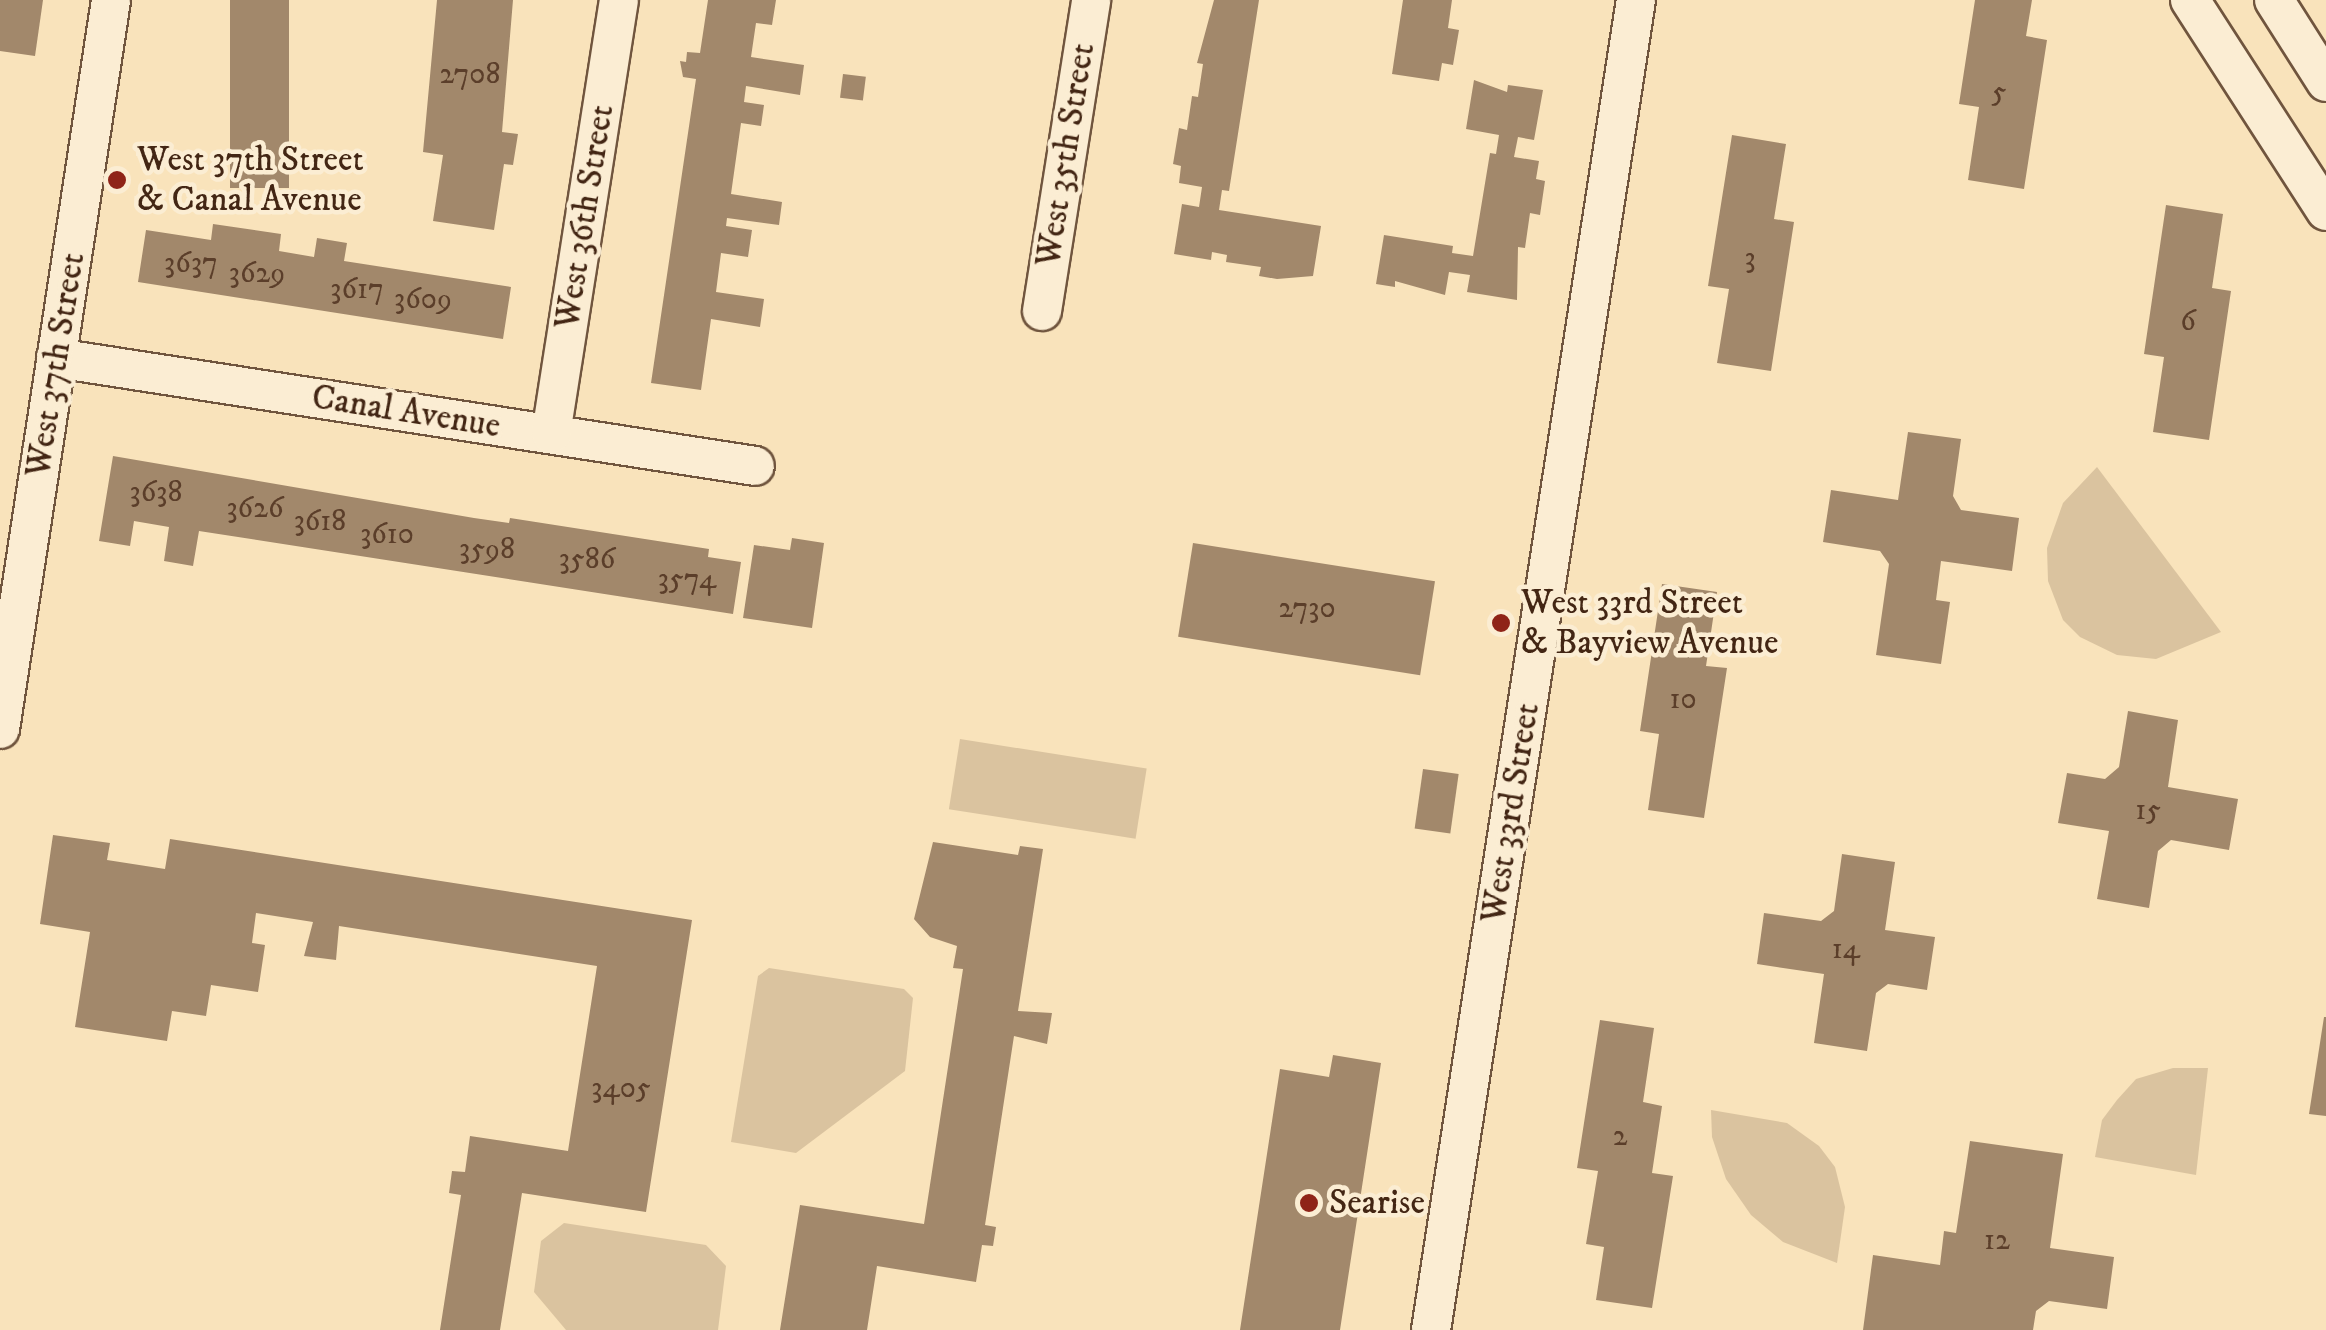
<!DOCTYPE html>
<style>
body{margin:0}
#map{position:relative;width:2326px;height:1330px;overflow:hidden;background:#f9e3bb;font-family:"IM FELL DW Pica",serif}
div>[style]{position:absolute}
.green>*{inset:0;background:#dac39f;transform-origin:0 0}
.building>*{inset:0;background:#a2886b;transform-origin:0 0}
.roads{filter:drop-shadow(2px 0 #70553e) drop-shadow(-2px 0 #70553e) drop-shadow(0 2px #70553e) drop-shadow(0 -2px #70553e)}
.minor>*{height:38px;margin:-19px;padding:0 19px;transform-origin:19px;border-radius:19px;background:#fbedd3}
.dots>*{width:28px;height:28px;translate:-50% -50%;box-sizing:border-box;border:5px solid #fbedd3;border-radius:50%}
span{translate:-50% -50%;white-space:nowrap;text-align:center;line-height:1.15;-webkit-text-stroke:9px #fbedd3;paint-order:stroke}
.number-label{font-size:30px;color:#5b3e2a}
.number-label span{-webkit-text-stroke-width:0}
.street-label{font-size:35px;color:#432614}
.poi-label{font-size:35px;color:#432614}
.left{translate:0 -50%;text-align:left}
</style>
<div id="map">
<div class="green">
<div style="clip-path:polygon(2097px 467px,2221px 632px,2156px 659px,2117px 655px,2080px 637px,2063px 620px,2048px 581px,2047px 548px,2063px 503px)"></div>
<div style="left:960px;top:739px;width:189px;height:71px;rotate:9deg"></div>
<div style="clip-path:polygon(769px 968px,904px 989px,913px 998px,905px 1071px,796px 1153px,731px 1142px,758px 976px)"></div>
<div style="clip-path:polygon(2173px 1068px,2208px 1068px,2196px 1175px,2095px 1157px,2102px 1120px,2117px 1100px,2136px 1079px)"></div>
<div style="clip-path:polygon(1711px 1110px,1787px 1123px,1819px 1146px,1835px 1167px,1845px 1207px,1837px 1263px,1783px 1242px,1751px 1215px,1726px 1179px,1712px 1137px)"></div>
<div style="clip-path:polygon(564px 1223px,706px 1245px,726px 1266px,718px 1330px,566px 1330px,534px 1292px,541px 1241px)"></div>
</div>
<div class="building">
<div style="clip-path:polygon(0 0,43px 0,35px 56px,0 51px)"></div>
<div style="left:230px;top:0;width:59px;height:188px"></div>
<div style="clip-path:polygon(437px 0,513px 0,502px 132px,518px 134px,513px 165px,504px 164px,494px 230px,433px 221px,443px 155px,423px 152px)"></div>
<div style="clip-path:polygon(708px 0,776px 0,772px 25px,756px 23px,751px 57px,804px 65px,800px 95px,746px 86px,744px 102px,764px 105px,761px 126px,741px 123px,731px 194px,782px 202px,779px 225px,727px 218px,726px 226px,752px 230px,748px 257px,721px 253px,716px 292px,764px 299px,760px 327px,711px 319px,701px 390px,651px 383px,696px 79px,683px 77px,680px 61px,686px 62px,687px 52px,700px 53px)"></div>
<div style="clip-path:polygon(1214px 0,1259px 0,1229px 191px,1222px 190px,1219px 210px,1321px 226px,1313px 276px,1277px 279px,1259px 276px,1261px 267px,1226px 262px,1227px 255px,1212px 252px,1211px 260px,1174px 254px,1182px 204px,1199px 207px,1202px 187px,1179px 183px,1181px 166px,1173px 164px,1179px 128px,1187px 130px,1192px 96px,1198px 97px,1203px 64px,1197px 63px)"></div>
<div style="clip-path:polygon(1403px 0,1452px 0,1448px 28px,1459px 30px,1453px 65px,1442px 63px,1439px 81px,1392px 74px)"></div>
<div style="clip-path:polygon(1975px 0,2032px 0,2026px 36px,2047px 40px,2024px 189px,1968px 180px,1979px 107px,1959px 104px)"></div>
<div style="left:843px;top:74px;width:23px;height:24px;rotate:7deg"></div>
<div style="clip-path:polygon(1474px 80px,1507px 92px,1508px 85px,1543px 90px,1534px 140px,1518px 137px,1514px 157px,1539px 161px,1536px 179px,1545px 181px,1540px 215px,1530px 213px,1525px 248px,1518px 247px,1517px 300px,1467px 292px,1470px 275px,1449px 272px,1445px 295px,1395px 281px,1395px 287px,1376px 284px,1384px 235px,1453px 246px,1452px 253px,1473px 256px,1490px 153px,1496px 154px,1499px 135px,1466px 129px)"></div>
<div style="clip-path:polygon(1732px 135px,1786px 144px,1774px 219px,1794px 222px,1771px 371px,1717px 363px,1729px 289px,1708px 286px)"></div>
<div style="clip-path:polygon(2166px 205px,2223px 214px,2212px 288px,2231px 291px,2209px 440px,2153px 432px,2164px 357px,2144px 354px)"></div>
<div style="clip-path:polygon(213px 224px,281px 234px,279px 251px,314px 257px,317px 238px,347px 243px,344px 261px,511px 287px,503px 339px,138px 282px,146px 230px,211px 240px)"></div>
<div style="clip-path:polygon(1908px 432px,1961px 439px,1953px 496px,1961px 510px,2019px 518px,2012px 571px,1941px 561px,1936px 600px,1950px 602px,1941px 664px,1876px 655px,1889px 564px,1880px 551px,1823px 542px,1831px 490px,1898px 500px)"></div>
<div style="clip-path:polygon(113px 456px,474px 518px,509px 523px,510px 518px,709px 549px,708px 557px,741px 562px,733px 614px,199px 531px,193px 566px,164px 561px,169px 527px,134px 521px,130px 546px,99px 541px)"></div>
<div style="clip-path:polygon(792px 538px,824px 543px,812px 628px,743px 618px,754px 545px,790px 550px)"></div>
<div style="left:1193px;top:543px;width:245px;height:95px;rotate:9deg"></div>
<div style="clip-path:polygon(1662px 584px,1717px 592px,1706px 666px,1727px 668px,1704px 818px,1648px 810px,1659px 734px,1640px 731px)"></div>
<div style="clip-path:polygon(2128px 711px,2178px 720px,2168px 787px,2238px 799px,2229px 850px,2171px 840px,2158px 851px,2149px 908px,2097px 899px,2109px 831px,2058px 823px,2067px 773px,2105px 779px,2119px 767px)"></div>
<div style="left:1423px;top:769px;width:36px;height:60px;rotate:8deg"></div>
<div style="clip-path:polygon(53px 835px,110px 843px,107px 860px,165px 869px,170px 839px,692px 920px,646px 1212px,522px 1193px,500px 1330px,440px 1330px,461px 1195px,449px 1193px,452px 1171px,465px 1172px,470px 1136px,568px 1151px,597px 966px,339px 926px,336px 960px,304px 956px,313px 922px,256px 913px,252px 943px,265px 945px,258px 992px,211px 985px,206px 1016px,172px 1011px,167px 1041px,75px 1027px,90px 932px,40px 924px)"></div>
<div style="clip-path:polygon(933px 842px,1018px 855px,1020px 846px,1043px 849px,1018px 1011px,1052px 1013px,1047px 1044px,1014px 1036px,985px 1225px,996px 1227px,993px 1246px,982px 1245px,976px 1282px,877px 1266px,867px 1330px,780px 1330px,800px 1205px,924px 1224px,963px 969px,953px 968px,957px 946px,930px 937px,914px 919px)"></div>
<div style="clip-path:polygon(1842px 854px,1895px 862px,1885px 930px,1935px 937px,1927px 990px,1888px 984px,1876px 993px,1867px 1051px,1814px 1043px,1824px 974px,1757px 964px,1764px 913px,1821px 921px,1834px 911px)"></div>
<div style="clip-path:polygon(2324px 1017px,2326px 1017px,2326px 1116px,2309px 1114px)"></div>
<div style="clip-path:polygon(1600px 1020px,1654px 1028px,1643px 1102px,1662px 1106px,1652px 1173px,1673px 1176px,1652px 1308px,1596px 1300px,1604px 1247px,1586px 1244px,1598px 1171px,1577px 1168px)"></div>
<div style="clip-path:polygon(1333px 1055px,1381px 1063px,1340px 1330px,1240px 1330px,1280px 1069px,1329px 1077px)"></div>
<div style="clip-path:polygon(1970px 1141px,2063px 1154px,2050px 1248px,2114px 1257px,2107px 1309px,2049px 1301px,2036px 1311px,2033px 1330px,1863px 1330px,1873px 1255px,1940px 1265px,1944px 1231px,1956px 1233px)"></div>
</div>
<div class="roads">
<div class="minor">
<div style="left:2190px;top:0;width:251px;rotate:57.2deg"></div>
<div style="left:2274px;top:0;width:97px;rotate:57.6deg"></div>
<div style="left:1042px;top:311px;width:315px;rotate:-81deg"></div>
<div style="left:56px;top:358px;width:707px;rotate:8.78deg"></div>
<div style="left:551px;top:434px;width:439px;rotate:-81.1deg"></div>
<div style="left:0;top:729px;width:737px;rotate:-81.34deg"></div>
<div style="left:1431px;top:1330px;width:1346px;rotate:-81.24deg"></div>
</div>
</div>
<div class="dots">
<div style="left:117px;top:180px;background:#8f2418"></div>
<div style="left:1501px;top:623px;background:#8f2418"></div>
<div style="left:1309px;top:1203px;background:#8f2418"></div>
</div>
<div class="number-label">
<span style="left:470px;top:75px">2708</span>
<span style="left:1999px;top:93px">5</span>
<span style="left:1750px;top:259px">3</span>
<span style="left:191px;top:264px">3637</span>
<span style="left:257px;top:274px">3629</span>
<span style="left:357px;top:290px">3617</span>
<span style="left:423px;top:300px">3609</span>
<span style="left:2188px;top:322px">6</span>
<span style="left:156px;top:493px">3638</span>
<span style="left:255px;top:509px">3626</span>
<span style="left:320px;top:522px">3618</span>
<span style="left:387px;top:535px">3610</span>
<span style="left:487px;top:550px">3598</span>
<span style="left:587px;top:560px">3586</span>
<span style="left:687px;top:580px">3574</span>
<span style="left:1307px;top:609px">2730</span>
<span style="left:1683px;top:700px">10</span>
<span style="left:2148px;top:811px">15</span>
<span style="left:1846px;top:950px">14</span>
<span style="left:621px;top:1089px">3405</span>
<span style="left:1620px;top:1137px">2</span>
<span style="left:1997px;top:1241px">12</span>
</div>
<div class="street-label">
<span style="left:1066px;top:155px;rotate:-81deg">West 35th Street</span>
<span style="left:585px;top:217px;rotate:-81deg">West 36th Street</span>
<span style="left:56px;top:365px;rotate:-81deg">West 37th Street</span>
<span style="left:406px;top:412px;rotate:9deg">Canal Avenue</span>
<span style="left:1511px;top:813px;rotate:-81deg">West 33rd Street</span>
</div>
<div class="poi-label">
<span class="left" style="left:137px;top:180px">West 37th Street<br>&amp; Canal Avenue</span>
<span class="left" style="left:1521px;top:623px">West 33rd Street<br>&amp; Bayview Avenue</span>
<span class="left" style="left:1329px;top:1203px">Searise</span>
</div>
</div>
